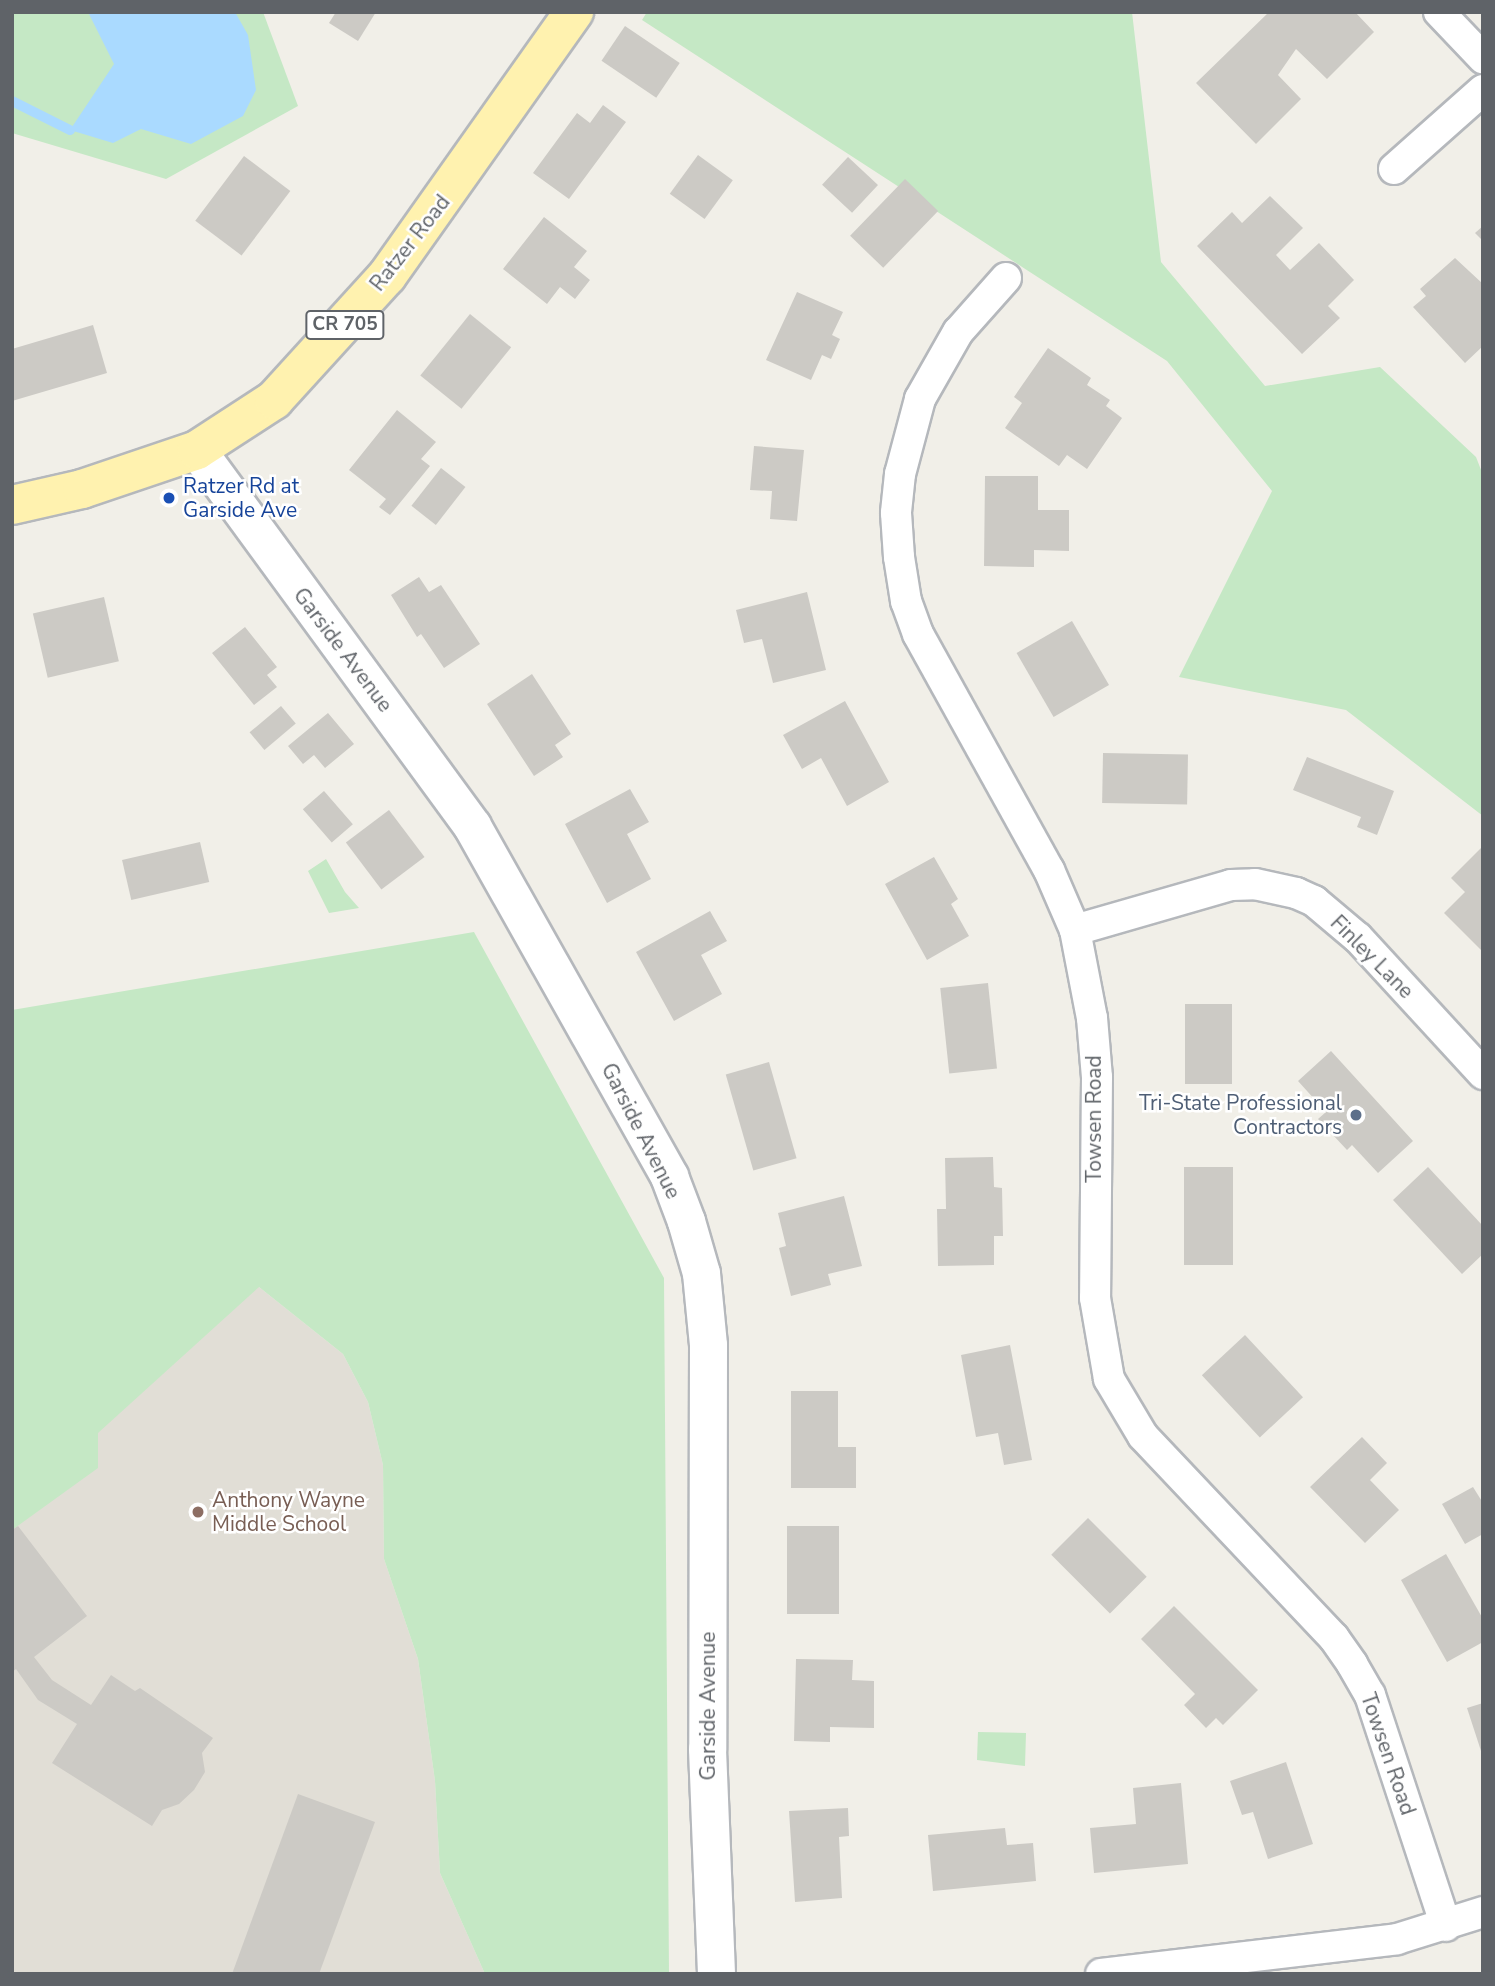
<!DOCTYPE html>
<style>
body{margin:0}
#map{position:relative;width:1495px;height:1986px;overflow:hidden;background:#f1efe8;font-family:"Nunito Sans",sans-serif}
div>[style]{position:absolute}
.education>*{inset:0;background:#e1ded6}
.green>*{inset:0;background:#c5e8c5}
.water>*{inset:0;background:#aadaff}
.stream>*{height:10px;margin:-5px;padding:0 5px;transform-origin:5px;border-radius:5px;background:#aadaff}
.building>*{inset:0;background:#cccac5;transform-origin:0 0}
.roads{filter:drop-shadow(2px 0 #b5b8bc) drop-shadow(-2px 0 #b5b8bc) drop-shadow(0 2px #b5b8bc) drop-shadow(0 -2px #b5b8bc)}
.minor>*{height:30px;margin:-15px;padding:0 15px;transform-origin:15px;border-radius:15px;background:#fff}
.tertiary>*{height:37px;margin:-18.5px;padding:0 18.5px;transform-origin:18.5px;border-radius:18.5px;background:#fff}
.primary>*{height:38px;margin:-19px;padding:0 19px;transform-origin:19px;border-radius:19px;background:#fff2af}
.dots>*{width:19px;height:19px;translate:-50% -50%;box-sizing:border-box;border:4px solid #fff;border-radius:50%}
span{translate:-50% -50%;white-space:nowrap;text-align:center;line-height:1.15;-webkit-text-stroke:5px #fff;paint-order:stroke}
.shield-label span{padding:2px 5px;background:#fff;border:2px solid;border-radius:5px;-webkit-text-stroke-width:0}
.shield-label{font-size:19px;color:#5f6368;font-weight:700}
.street-label{font-size:21px;color:#5f6368}
.transit-label{font-size:21px;color:#164399}
.left{translate:0 -50%;text-align:left}
.service-label{font-size:21px;color:#4e5e75}
.right{translate:-100% -50%;text-align:right}
.education-label{font-size:21px;color:#785e54}
.frame{position:absolute;inset:0;border:14px solid #5f6368;pointer-events:none}
</style>
<div id="map">
<div class="education">
<div style="clip-path:polygon(12px 1010px,259px 1287px,343px 1354px,368px 1402px,383px 1465px,384px 1559px,418px 1659px,435px 1781px,440px 1873px,485px 1974px,12px 1974px)"></div>
</div>
<div class="green">
<div style="clip-path:polygon(12px 12px,263px 12px,298px 106px,166px 179px,12px 133px)"></div>
<div style="clip-path:polygon(647px 12px,1132px 12px,1161px 262px,1265px 386px,1380px 367px,1476px 457px,1483px 475px,1483px 816px,1346px 710px,1179px 677px,1272px 491px,1167px 361px,642px 20px)"></div>
<div style="clip-path:polygon(326px 859px,345px 892px,359px 908px,329px 913px,308px 871px)"></div>
<div style="clip-path:polygon(474px 932px,664px 1278px,669px 1974px,485px 1974px,440px 1873px,435px 1781px,418px 1659px,384px 1559px,383px 1465px,368px 1402px,343px 1354px,259px 1287px,98px 1433px,98px 1468px,12px 1530px,12px 1010px)"></div>
<div style="clip-path:polygon(978px 1732px,1026px 1733px,1025px 1766px,977px 1760px)"></div>
</div>
<div class="water">
<div style="clip-path:polygon(88px 12px,235px 12px,248px 35px,256px 90px,243px 116px,191px 144px,141px 129px,113px 143px,70px 130px,114px 64px)"></div>
</div>
<div class="stream">
<div style="left:12px;top:101px;width:65px;rotate:26.6deg"></div>
</div>
<div class="building">
<div style="clip-path:polygon(336px 12px,376px 12px,358px 41px,329px 23px)"></div>
<div style="clip-path:polygon(1269px 12px,1355px 12px,1374px 32px,1327px 79px,1296px 49px,1278px 75px,1301px 99px,1256px 144px,1196px 83px)"></div>
<div style="left:625px;top:26px;width:66px;height:42px;rotate:34deg"></div>
<div style="clip-path:polygon(603px 105px,626px 122px,569px 199px,533px 173px,577px 113px,590px 123px)"></div>
<div style="left:698px;top:155px;width:43px;height:48px;rotate:36deg"></div>
<div style="left:244px;top:156px;width:58px;height:81px;rotate:37deg"></div>
<div style="left:848px;top:157px;width:41px;height:38px;rotate:43deg"></div>
<div style="left:905px;top:179px;width:46px;height:79px;rotate:44deg"></div>
<div style="clip-path:polygon(1270px 196px,1303px 228px,1276px 255px,1290px 270px,1319px 243px,1354px 280px,1328px 306px,1340px 318px,1302px 354px,1197px 246px,1232px 212px,1242px 223px)"></div>
<div style="clip-path:polygon(544px 217px,587px 251px,574px 267px,590px 280px,575px 299px,560px 287px,547px 304px,503px 269px)"></div>
<div style="clip-path:polygon(1483px 226px,1483px 241px,1475px 233px)"></div>
<div style="clip-path:polygon(1455px 258px,1483px 284px,1483px 346px,1465px 363px,1413px 307px,1426px 296px,1420px 289px)"></div>
<div style="clip-path:polygon(797px 292px,843px 312px,832px 335px,840px 339px,831px 359px,822px 355px,811px 380px,766px 360px)"></div>
<div style="left:470px;top:314px;width:53px;height:79px;rotate:39deg"></div>
<div style="clip-path:polygon(93px 325px,107px 373px,12px 401px,12px 349px)"></div>
<div style="clip-path:polygon(1048px 348px,1091px 378px,1087px 385px,1110px 400px,1106px 406px,1122px 418px,1087px 469px,1067px 455px,1059px 466px,1005px 428px,1022px 403px,1014px 397px)"></div>
<div style="clip-path:polygon(397px 410px,436px 442px,421px 459px,430px 466px,390px 515px,379px 507px,386px 499px,349px 470px)"></div>
<div style="clip-path:polygon(754px 446px,804px 450px,797px 521px,770px 519px,772px 491px,750px 490px)"></div>
<div style="left:441px;top:468px;width:31px;height:48px;rotate:38deg"></div>
<div style="clip-path:polygon(985px 476px,1038px 476px,1038px 510px,1069px 510px,1069px 551px,1034px 550px,1034px 567px,984px 566px)"></div>
<div style="clip-path:polygon(419px 577px,429px 592px,441px 585px,480px 644px,444px 668px,421px 634px,417px 637px,391px 595px)"></div>
<div style="clip-path:polygon(807px 592px,826px 670px,773px 683px,762px 639px,744px 643px,736px 610px)"></div>
<div style="left:104px;top:597px;width:66px;height:73px;rotate:77deg"></div>
<div style="left:1072px;top:621px;width:74px;height:64px;rotate:60deg"></div>
<div style="clip-path:polygon(245px 627px,277px 667px,267px 675px,277px 687px,254px 705px,212px 653px)"></div>
<div style="clip-path:polygon(532px 674px,571px 734px,555px 745px,563px 757px,534px 776px,487px 704px)"></div>
<div style="clip-path:polygon(845px 701px,889px 782px,847px 806px,821px 758px,802px 769px,783px 735px)"></div>
<div style="left:281px;top:706px;width:23px;height:41px;rotate:50deg"></div>
<div style="clip-path:polygon(328px 713px,354px 744px,325px 768px,314px 755px,303px 764px,288px 746px)"></div>
<div style="left:1103px;top:753px;width:85px;height:50px;rotate:1deg"></div>
<div style="clip-path:polygon(1307px 757px,1394px 791px,1377px 835px,1357px 827px,1361px 817px,1293px 790px)"></div>
<div style="clip-path:polygon(630px 789px,649px 822px,627px 834px,651px 879px,607px 903px,565px 824px)"></div>
<div style="left:324px;top:791px;width:44px;height:28px;rotate:49deg"></div>
<div style="left:389px;top:810px;width:59px;height:54px;rotate:53deg"></div>
<div style="left:200px;top:842px;width:41px;height:80px;rotate:77deg"></div>
<div style="clip-path:polygon(1481px 848px,1483px 851px,1483px 952px,1444px 913px,1465px 892px,1451px 878px)"></div>
<div style="clip-path:polygon(934px 857px,958px 899px,951px 904px,969px 936px,927px 960px,885px 884px)"></div>
<div style="clip-path:polygon(710px 911px,727px 941px,701px 955px,722px 994px,674px 1021px,636px 952px)"></div>
<div style="left:988px;top:983px;width:86px;height:48px;rotate:84deg"></div>
<div style="left:1185px;top:1004px;width:47px;height:80px"></div>
<div style="clip-path:polygon(1331px 1051px,1413px 1141px,1378px 1173px,1352px 1145px,1347px 1150px,1318px 1119px,1326px 1112px,1298px 1081px)"></div>
<div style="left:769px;top:1062px;width:100px;height:45px;rotate:74deg"></div>
<div style="clip-path:polygon(993px 1157px,994px 1187px,1002px 1188px,1003px 1236px,994px 1236px,994px 1265px,938px 1266px,937px 1209px,946px 1209px,945px 1158px)"></div>
<div style="left:1184px;top:1167px;width:49px;height:98px"></div>
<div style="clip-path:polygon(1428px 1167px,1483px 1226px,1483px 1254px,1462px 1274px,1393px 1200px)"></div>
<div style="clip-path:polygon(844px 1196px,862px 1266px,828px 1274px,831px 1285px,791px 1296px,779px 1248px,786px 1246px,778px 1213px)"></div>
<div style="left:1245px;top:1335px;width:85px;height:59px;rotate:47deg"></div>
<div style="clip-path:polygon(1010px 1345px,1032px 1460px,1004px 1465px,998px 1433px,976px 1437px,961px 1355px)"></div>
<div style="clip-path:polygon(791px 1391px,838px 1391px,838px 1447px,856px 1447px,856px 1488px,791px 1488px)"></div>
<div style="clip-path:polygon(1362px 1437px,1387px 1463px,1370px 1480px,1399px 1510px,1365px 1543px,1310px 1487px)"></div>
<div style="clip-path:polygon(1473px 1487px,1483px 1503px,1483px 1534px,1465px 1544px,1442px 1504px)"></div>
<div style="left:1088px;top:1518px;width:83px;height:52px;rotate:45deg"></div>
<div style="clip-path:polygon(18px 1526px,87px 1616px,34px 1657px,52px 1680px,91px 1705px,111px 1675px,135px 1691px,140px 1688px,213px 1738px,202px 1753px,205px 1772px,194px 1790px,179px 1804px,162px 1810px,152px 1826px,52px 1763px,77px 1724px,38px 1700px,16px 1669px,12px 1672px,12px 1530px)"></div>
<div style="left:787px;top:1526px;width:52px;height:88px"></div>
<div style="clip-path:polygon(1446px 1554px,1483px 1619px,1483px 1642px,1447px 1662px,1401px 1580px)"></div>
<div style="clip-path:polygon(1174px 1606px,1258px 1690px,1223px 1725px,1216px 1718px,1206px 1728px,1184px 1705px,1195px 1694px,1141px 1639px)"></div>
<div style="clip-path:polygon(796px 1659px,853px 1660px,852px 1680px,874px 1681px,874px 1728px,830px 1727px,830px 1742px,794px 1741px)"></div>
<div style="clip-path:polygon(1483px 1703px,1483px 1754px,1482px 1754px,1467px 1708px)"></div>
<div style="clip-path:polygon(1286px 1762px,1313px 1844px,1268px 1859px,1253px 1812px,1242px 1815px,1230px 1781px)"></div>
<div style="clip-path:polygon(1181px 1783px,1188px 1864px,1094px 1873px,1090px 1828px,1136px 1824px,1133px 1788px)"></div>
<div style="clip-path:polygon(298px 1794px,375px 1822px,319px 1974px,232px 1974px)"></div>
<div style="clip-path:polygon(848px 1808px,849px 1836px,839px 1837px,842px 1898px,795px 1902px,789px 1811px)"></div>
<div style="clip-path:polygon(1005px 1828px,1007px 1845px,1033px 1843px,1036px 1881px,933px 1891px,928px 1835px)"></div>
</div>
<div class="roads">
<div class="minor">
<div style="left:1439px;top:12px;width:64px;rotate:46.3deg"></div>
<div style="left:1394px;top:169px;width:119px;rotate:-41.6deg"></div>
<div style="left:1006px;top:278px;width:72px;rotate:131.6deg"></div>
<div style="left:958px;top:332px;width:77px;rotate:119.6deg"></div>
<div style="left:920px;top:399px;width:78px;rotate:104.9deg"></div>
<div style="left:900px;top:474px;width:39px;rotate:96deg"></div>
<div style="left:896px;top:513px;width:44px;rotate:86.1deg"></div>
<div style="left:899px;top:557px;width:45px;rotate:81deg"></div>
<div style="left:906px;top:601px;width:35px;rotate:70deg"></div>
<div style="left:918px;top:634px;width:270px;rotate:61deg"></div>
<div style="left:1049px;top:870px;width:65px;rotate:66.6deg"></div>
<div style="left:1075px;top:930px;width:90px;rotate:79.1deg"></div>
<div style="left:1092px;top:1018px;width:59px;rotate:85.2deg"></div>
<div style="left:1097px;top:1077px;width:221px;rotate:90.5deg"></div>
<div style="left:1095px;top:1298px;width:82px;rotate:80.2deg"></div>
<div style="left:1109px;top:1379px;width:66px;rotate:59.2deg"></div>
<div style="left:1143px;top:1436px;width:278px;rotate:46.6deg"></div>
<div style="left:1334px;top:1638px;width:32px;rotate:55deg"></div>
<div style="left:1352px;top:1664px;width:36px;rotate:60deg"></div>
<div style="left:1370px;top:1695px;width:243px;rotate:71.8deg"></div>
<div style="left:1075px;top:930px;width:162px;rotate:-16.1deg"></div>
<div style="left:1231px;top:885px;width:24px;rotate:-2deg"></div>
<div style="left:1255px;top:884px;width:42px;rotate:12.4deg"></div>
<div style="left:1296px;top:893px;width:20px;rotate:24deg"></div>
<div style="left:1314px;top:901px;width:57px;rotate:40.1deg"></div>
<div style="left:1358px;top:938px;width:185px;rotate:47.4deg"></div>
<div style="left:1101px;top:1974px;width:298px;rotate:-6.7deg"></div>
<div style="left:1397px;top:1939px;width:90px;rotate:-17.4deg"></div>
</div>
<div class="tertiary">
<div style="left:197px;top:450px;width:466px;rotate:53.8deg"></div>
<div style="left:472px;top:826px;width:402px;rotate:60.6deg"></div>
<div style="left:669px;top:1176px;width:48px;rotate:69.3deg"></div>
<div style="left:686px;top:1221px;width:54px;rotate:73.9deg"></div>
<div style="left:701px;top:1273px;width:72px;rotate:84.4deg"></div>
<div style="left:708px;top:1345px;width:404px;rotate:90.1deg"></div>
<div style="left:707px;top:1749px;width:225px;rotate:87.7deg"></div>
</div>
<div class="primary">
<div style="left:12px;top:505px;width:72px;rotate:-12.9deg"></div>
<div style="left:82px;top:489px;width:121px;rotate:-18.7deg"></div>
<div style="left:197px;top:450px;width:92px;rotate:-33deg"></div>
<div style="left:274px;top:400px;width:168px;rotate:-47.7deg"></div>
<div style="left:387px;top:276px;width:324px;rotate:-54.7deg"></div>
</div>
</div>
<div class="dots">
<div style="left:169px;top:498px;background:#1a4fb4"></div>
<div style="left:1356px;top:1115px;background:#5c6f8a"></div>
<div style="left:198px;top:1512px;background:#8d6e63"></div>
</div>
<div class="shield-label">
<span style="left:345px;top:325px">CR 705</span>
</div>
<div class="street-label">
<span style="left:410px;top:243px;rotate:-52deg">Ratzer Road</span>
<span style="left:343px;top:650px;rotate:53deg">Garside Avenue</span>
<span style="left:1372px;top:957px;rotate:45deg">Finley Lane</span>
<span style="left:1094px;top:1119px;rotate:-90deg">Towsen Road</span>
<span style="left:641px;top:1131px;rotate:63deg">Garside Avenue</span>
<span style="left:708px;top:1706px;rotate:-90deg">Garside Avenue</span>
<span style="left:1388px;top:1754px;rotate:71deg">Towsen Road</span>
</div>
<div class="transit-label">
<span class="left" style="left:183px;top:498px">Ratzer Rd at<br>Garside Ave</span>
</div>
<div class="service-label">
<span class="right" style="left:1342px;top:1115px">Tri-State Professional<br>Contractors</span>
</div>
<div class="education-label">
<span class="left" style="left:212px;top:1512px">Anthony Wayne<br>Middle School</span>
</div>
<div class="frame"></div>
</div>
